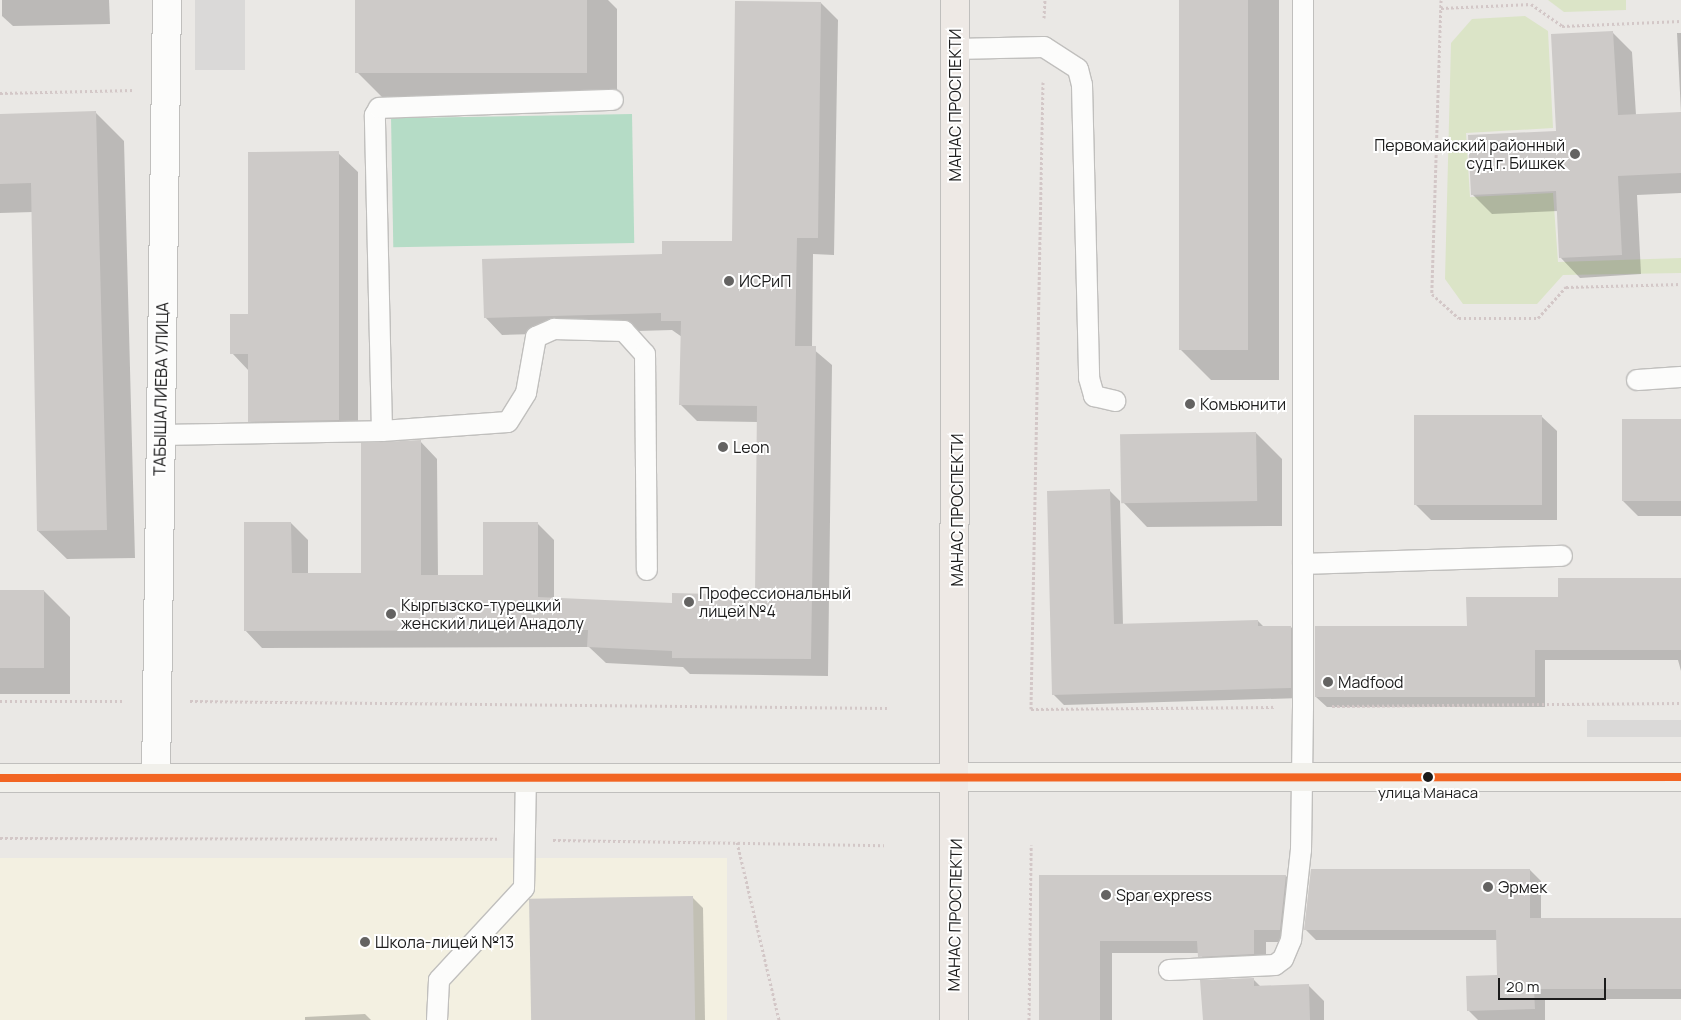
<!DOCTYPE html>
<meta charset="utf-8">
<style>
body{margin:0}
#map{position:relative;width:1681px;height:1020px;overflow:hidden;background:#eae8e5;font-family:Manrope,sans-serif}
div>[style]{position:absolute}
.education>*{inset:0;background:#f3f0e1;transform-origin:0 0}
.grass>*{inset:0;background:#dbe4c7}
.pitch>*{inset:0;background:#b5dcc6;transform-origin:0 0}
.parking>*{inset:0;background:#dad9d8;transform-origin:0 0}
.shadow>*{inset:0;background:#0003}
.building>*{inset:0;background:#cdcac8;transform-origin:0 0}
.path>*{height:3px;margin-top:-1.5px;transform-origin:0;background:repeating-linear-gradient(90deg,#d3c7c7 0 2.5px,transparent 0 5px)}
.roads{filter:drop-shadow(1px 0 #c0bfbd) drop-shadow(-1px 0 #c0bfbd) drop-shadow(0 1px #c0bfbd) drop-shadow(0 -1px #c0bfbd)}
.service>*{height:20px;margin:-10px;padding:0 10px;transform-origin:10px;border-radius:10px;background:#fcfcfb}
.minor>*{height:28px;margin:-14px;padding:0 14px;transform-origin:14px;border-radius:14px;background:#fcfcfb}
.secondary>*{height:28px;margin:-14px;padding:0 14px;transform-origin:14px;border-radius:14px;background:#f1f0eb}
.primary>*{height:28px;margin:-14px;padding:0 14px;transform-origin:14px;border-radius:14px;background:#eee9e5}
.bus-1>*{height:8px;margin:-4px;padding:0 4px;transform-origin:4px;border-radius:4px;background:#f26522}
.dots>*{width:14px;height:14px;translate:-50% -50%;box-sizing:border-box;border:2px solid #fff;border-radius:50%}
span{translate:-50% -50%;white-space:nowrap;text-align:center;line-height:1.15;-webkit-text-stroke:4px #fff;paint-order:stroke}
.bus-label{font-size:15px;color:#1c1c1c}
.street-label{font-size:16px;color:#1c1c1c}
.poi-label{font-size:16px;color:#1c1c1c}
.right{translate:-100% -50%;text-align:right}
.left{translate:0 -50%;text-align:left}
.scale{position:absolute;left:1498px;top:978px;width:108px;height:22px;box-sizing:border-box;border:2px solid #1c1c1c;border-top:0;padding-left:6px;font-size:15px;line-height:18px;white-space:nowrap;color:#1c1c1c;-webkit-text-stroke:4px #fff;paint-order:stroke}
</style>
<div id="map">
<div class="education">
<div style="left:0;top:858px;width:727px;height:162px"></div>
</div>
<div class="grass">
<div style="clip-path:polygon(1548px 0,1626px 0,1626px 10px,1564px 12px)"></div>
<div style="clip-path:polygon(1525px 16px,1548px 31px,1553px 128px,1466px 133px,1470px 197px,1553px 193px,1558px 262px,1681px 258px,1681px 273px,1563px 275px,1537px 304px,1463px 304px,1445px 279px,1451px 43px,1472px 19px)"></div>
</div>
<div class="pitch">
<div style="left:632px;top:114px;width:129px;height:241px;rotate:89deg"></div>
</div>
<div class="parking">
<div style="left:195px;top:0;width:50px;height:70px"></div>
<div style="left:1587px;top:720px;width:94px;height:17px"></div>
</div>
<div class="shadow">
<div style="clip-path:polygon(2px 0,109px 0,110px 24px,13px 26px,2px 16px)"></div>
<div style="clip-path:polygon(356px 0,608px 0,617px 9px,617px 101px,388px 103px,357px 72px)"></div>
<div style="clip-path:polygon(1180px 0,1279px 0,1279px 380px,1211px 380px,1180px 349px)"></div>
<div style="clip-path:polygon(821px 3px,838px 20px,834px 255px,813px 254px,812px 348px,832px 365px,828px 676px,690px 674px,683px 667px,606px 663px,589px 647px,262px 648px,245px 630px,291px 523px,308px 540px,308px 574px,362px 574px,420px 441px,437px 459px,438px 577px,484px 576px,537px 523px,554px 540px,554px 599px,673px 605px,756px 596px,758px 422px,697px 421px,680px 404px,682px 337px,672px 330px,502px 335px,485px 317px,663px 255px,733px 243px)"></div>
<div style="clip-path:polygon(1612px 32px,1632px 52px,1636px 115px,1681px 113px,1677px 33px,1681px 33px,1681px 193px,1637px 195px,1641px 274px,1580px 278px,1561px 258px,1558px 211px,1492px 214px,1472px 194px,1557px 132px)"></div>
<div style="clip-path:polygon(96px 113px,124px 141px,135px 558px,67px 559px,38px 531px,33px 212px,0 213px,0 115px)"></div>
<div style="clip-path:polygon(338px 153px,358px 172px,358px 439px,269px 441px,250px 421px,249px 371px,232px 353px)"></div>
<div style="clip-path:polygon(1541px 416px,1557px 431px,1557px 520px,1431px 520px,1415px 504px)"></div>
<div style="clip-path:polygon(1681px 421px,1681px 516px,1638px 516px,1623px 501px)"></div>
<div style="clip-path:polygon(1256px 433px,1282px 459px,1282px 526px,1147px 527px,1122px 501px)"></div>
<div style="clip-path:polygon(1110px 491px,1120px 501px,1123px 625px,1258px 621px,1264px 627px,1291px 627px,1301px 638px,1301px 698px,1064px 705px,1053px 694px)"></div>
<div style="clip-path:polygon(1681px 579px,1681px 671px,1678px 660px,1545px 660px,1545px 707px,1327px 707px,1316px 697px,1468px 627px,1559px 598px)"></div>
<div style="clip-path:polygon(0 591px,44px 591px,70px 617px,70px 694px,0 694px)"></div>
<div style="clip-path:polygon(1530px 870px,1541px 881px,1541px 919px,1681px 919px,1681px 999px,1545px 999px,1545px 1020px,1478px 1020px,1468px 1010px,1498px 976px,1498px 940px,1316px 940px,1305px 929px)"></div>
<div style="clip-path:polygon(1040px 876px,1286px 876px,1298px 889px,1292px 942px,1266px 942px,1266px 966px,1212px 969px,1199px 953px,1112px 953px,1112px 1020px,1042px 1020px)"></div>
<div style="clip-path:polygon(692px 897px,703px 908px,705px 1020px,533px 1020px)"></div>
<div style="clip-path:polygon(1253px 979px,1261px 987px,1308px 985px,1324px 1001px,1324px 1020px,1204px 1020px)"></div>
<div style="clip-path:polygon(365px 1014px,371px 1020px,305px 1020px,305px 1017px)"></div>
</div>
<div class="building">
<div style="left:355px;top:0;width:232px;height:73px"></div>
<div style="left:1179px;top:0;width:69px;height:350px"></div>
<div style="clip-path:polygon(735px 1px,821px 2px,818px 238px,797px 238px,795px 346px,816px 346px,811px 659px,672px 658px,672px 651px,587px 647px,588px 630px,244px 631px,244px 522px,291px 522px,292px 573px,361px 573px,361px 443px,421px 440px,421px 575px,483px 575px,483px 522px,538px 522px,538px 597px,672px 603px,672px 593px,755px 595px,757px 406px,679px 405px,681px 321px,661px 321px,661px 313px,484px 318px,482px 259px,662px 254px,662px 241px,732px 241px)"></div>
<div style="clip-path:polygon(1613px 31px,1618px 115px,1681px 112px,1681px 173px,1618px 176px,1622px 255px,1559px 258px,1556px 191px,1471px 195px,1468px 135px,1556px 131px,1551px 34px)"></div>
<div style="clip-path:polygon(96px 111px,107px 530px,37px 531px,31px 183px,0 184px,0 114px)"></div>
<div style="clip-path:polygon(339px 151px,339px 420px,248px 422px,248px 354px,230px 354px,230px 314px,248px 314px,248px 152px)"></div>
<div style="left:1414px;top:415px;width:128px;height:90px"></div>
<div style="left:1622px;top:419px;width:59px;height:82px"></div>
<div style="left:1256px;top:432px;width:69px;height:136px;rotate:89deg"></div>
<div style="clip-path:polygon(1110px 489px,1114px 624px,1258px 620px,1258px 626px,1291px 626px,1291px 688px,1052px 695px,1047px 491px)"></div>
<div style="clip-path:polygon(1558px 578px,1681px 578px,1681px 650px,1535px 650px,1535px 697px,1315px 697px,1315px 626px,1467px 626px,1466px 597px,1558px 597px)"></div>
<div style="left:0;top:590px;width:44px;height:78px"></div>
<div style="clip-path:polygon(1311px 869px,1530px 869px,1530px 918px,1681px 918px,1681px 989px,1534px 989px,1535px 1009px,1467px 1011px,1466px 976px,1497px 975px,1496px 930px,1304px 930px)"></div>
<div style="clip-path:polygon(1039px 875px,1286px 875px,1280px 930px,1254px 930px,1254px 954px,1198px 957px,1197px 941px,1100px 941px,1100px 1020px,1039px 1020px)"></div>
<div style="left:693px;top:896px;width:124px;height:164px;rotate:89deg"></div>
<div style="clip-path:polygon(1254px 978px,1254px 986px,1309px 984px,1310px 1020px,1203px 1020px,1200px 980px)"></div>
</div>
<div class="path">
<div style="left:1441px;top:0;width:294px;rotate:91.8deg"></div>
<div style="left:1432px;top:294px;width:36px;rotate:42deg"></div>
<div style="left:1459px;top:318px;width:79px"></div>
<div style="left:1538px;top:318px;width:42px;rotate:-47.9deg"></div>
<div style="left:1566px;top:287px;width:115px;rotate:-1.5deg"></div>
<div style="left:1441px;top:8px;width:90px;rotate:-2.5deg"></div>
<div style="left:1531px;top:4px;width:38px;rotate:35deg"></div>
<div style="left:1562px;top:26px;width:119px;rotate:-2.4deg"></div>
<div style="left:1044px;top:18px;width:18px;rotate:-87deg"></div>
<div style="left:1043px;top:82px;width:627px;rotate:91.1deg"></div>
<div style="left:1031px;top:709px;width:244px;rotate:-0.5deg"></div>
<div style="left:0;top:93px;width:134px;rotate:-1.3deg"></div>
<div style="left:0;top:701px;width:124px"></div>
<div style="left:190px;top:701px;width:697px;rotate:0.58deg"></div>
<div style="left:1332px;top:706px;width:349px;rotate:-0.5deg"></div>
<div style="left:0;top:838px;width:497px;rotate:0.1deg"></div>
<div style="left:553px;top:840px;width:331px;rotate:0.9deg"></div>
<div style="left:737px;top:842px;width:183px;rotate:76.7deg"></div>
<div style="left:1029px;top:1020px;width:175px;rotate:-89.3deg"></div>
</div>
<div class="roads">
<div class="service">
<div style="left:955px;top:49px;width:89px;rotate:-1.3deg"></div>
<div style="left:1044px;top:47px;width:40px;rotate:32.9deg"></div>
<div style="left:1078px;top:69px;width:16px;rotate:76deg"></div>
<div style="left:1082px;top:85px;width:293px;rotate:88.6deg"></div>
<div style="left:1089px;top:378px;width:19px;rotate:74deg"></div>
<div style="left:1094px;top:396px;width:22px;rotate:13deg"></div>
<div style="left:1637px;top:380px;width:44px;rotate:-3.9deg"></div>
<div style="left:382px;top:431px;width:316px;rotate:-91.3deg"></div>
<div style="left:375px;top:115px;width:8px;rotate:-60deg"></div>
<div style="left:379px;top:108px;width:234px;rotate:-2deg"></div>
<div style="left:160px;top:435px;width:222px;rotate:-1deg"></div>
<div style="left:382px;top:431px;width:126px;rotate:-4.1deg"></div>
<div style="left:508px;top:422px;width:34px;rotate:-58deg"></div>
<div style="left:526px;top:393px;width:57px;rotate:-79.9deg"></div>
<div style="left:536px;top:337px;width:20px;rotate:-24deg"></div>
<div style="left:554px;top:329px;width:70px;rotate:1.6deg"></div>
<div style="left:624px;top:331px;width:31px;rotate:48deg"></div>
<div style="left:645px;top:354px;width:216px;rotate:89.5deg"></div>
<div style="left:1303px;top:564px;width:259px;rotate:-1.8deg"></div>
<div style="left:1169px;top:970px;width:106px;rotate:-2.7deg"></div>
<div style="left:1275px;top:965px;width:10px;rotate:-37deg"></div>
<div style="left:1283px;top:959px;width:21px;rotate:-67deg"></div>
<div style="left:1291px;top:940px;width:91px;rotate:-83.7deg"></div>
<div style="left:1301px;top:850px;width:143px;rotate:-89.2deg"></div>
<div style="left:1303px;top:707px;width:707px;rotate:-90deg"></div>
<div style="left:437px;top:1020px;width:40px;rotate:-87.1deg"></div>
<div style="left:439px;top:980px;width:125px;rotate:-47.3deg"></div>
<div style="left:524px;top:888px;width:110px;rotate:-89deg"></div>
</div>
<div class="minor">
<div style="left:156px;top:778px;width:778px;rotate:-89.19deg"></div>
</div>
<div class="secondary">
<div style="left:0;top:778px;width:1681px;rotate:-0.03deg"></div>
</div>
<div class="primary">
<div style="left:954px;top:1020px;width:1020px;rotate:-89.94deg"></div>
</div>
</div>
<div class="bus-1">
<div style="left:0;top:778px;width:1681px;rotate:-0.03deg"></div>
</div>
<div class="dots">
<div style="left:1575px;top:154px;background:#646362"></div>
<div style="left:729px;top:281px;background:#646362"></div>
<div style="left:1190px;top:404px;background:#646362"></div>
<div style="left:723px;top:447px;background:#646362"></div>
<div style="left:689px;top:602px;background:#646362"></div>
<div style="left:391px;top:614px;background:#646362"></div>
<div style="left:1328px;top:682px;background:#646362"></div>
<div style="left:1428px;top:777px;background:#1c1c1c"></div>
<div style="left:1488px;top:887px;background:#646362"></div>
<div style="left:1106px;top:895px;background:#646362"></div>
<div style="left:365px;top:942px;background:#646362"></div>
</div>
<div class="bus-label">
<span style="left:1428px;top:793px">улица Манаса</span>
</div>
<div class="street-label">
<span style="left:955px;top:105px;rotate:-90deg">МАНАС ПРОСПЕКТИ</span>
<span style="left:161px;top:389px;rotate:-89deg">ТАБЫШАЛИЕВА УЛИЦА</span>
<span style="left:957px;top:510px;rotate:-90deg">МАНАС ПРОСПЕКТИ</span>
<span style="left:955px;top:915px;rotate:-89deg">МАНАС ПРОСПЕКТИ</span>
</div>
<div class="poi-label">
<span class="right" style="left:1565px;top:154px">Первомайский районный<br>суд г. Бишкек</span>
<span class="left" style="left:739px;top:281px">ИСРиП</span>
<span class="left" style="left:1200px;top:404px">Комьюнити</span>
<span class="left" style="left:733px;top:447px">Leon</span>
<span class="left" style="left:699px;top:602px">Профессиональный<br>лицей №4</span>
<span class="left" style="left:401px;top:614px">Кыргызско-турецкий<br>женский лицей Анадолу</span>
<span class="left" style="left:1338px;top:682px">Madfood</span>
<span class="left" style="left:1498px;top:887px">Эрмек</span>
<span class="left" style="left:1116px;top:895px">Spar express</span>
<span class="left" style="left:375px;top:942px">Школа-лицей №13</span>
</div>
<div class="scale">20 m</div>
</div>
